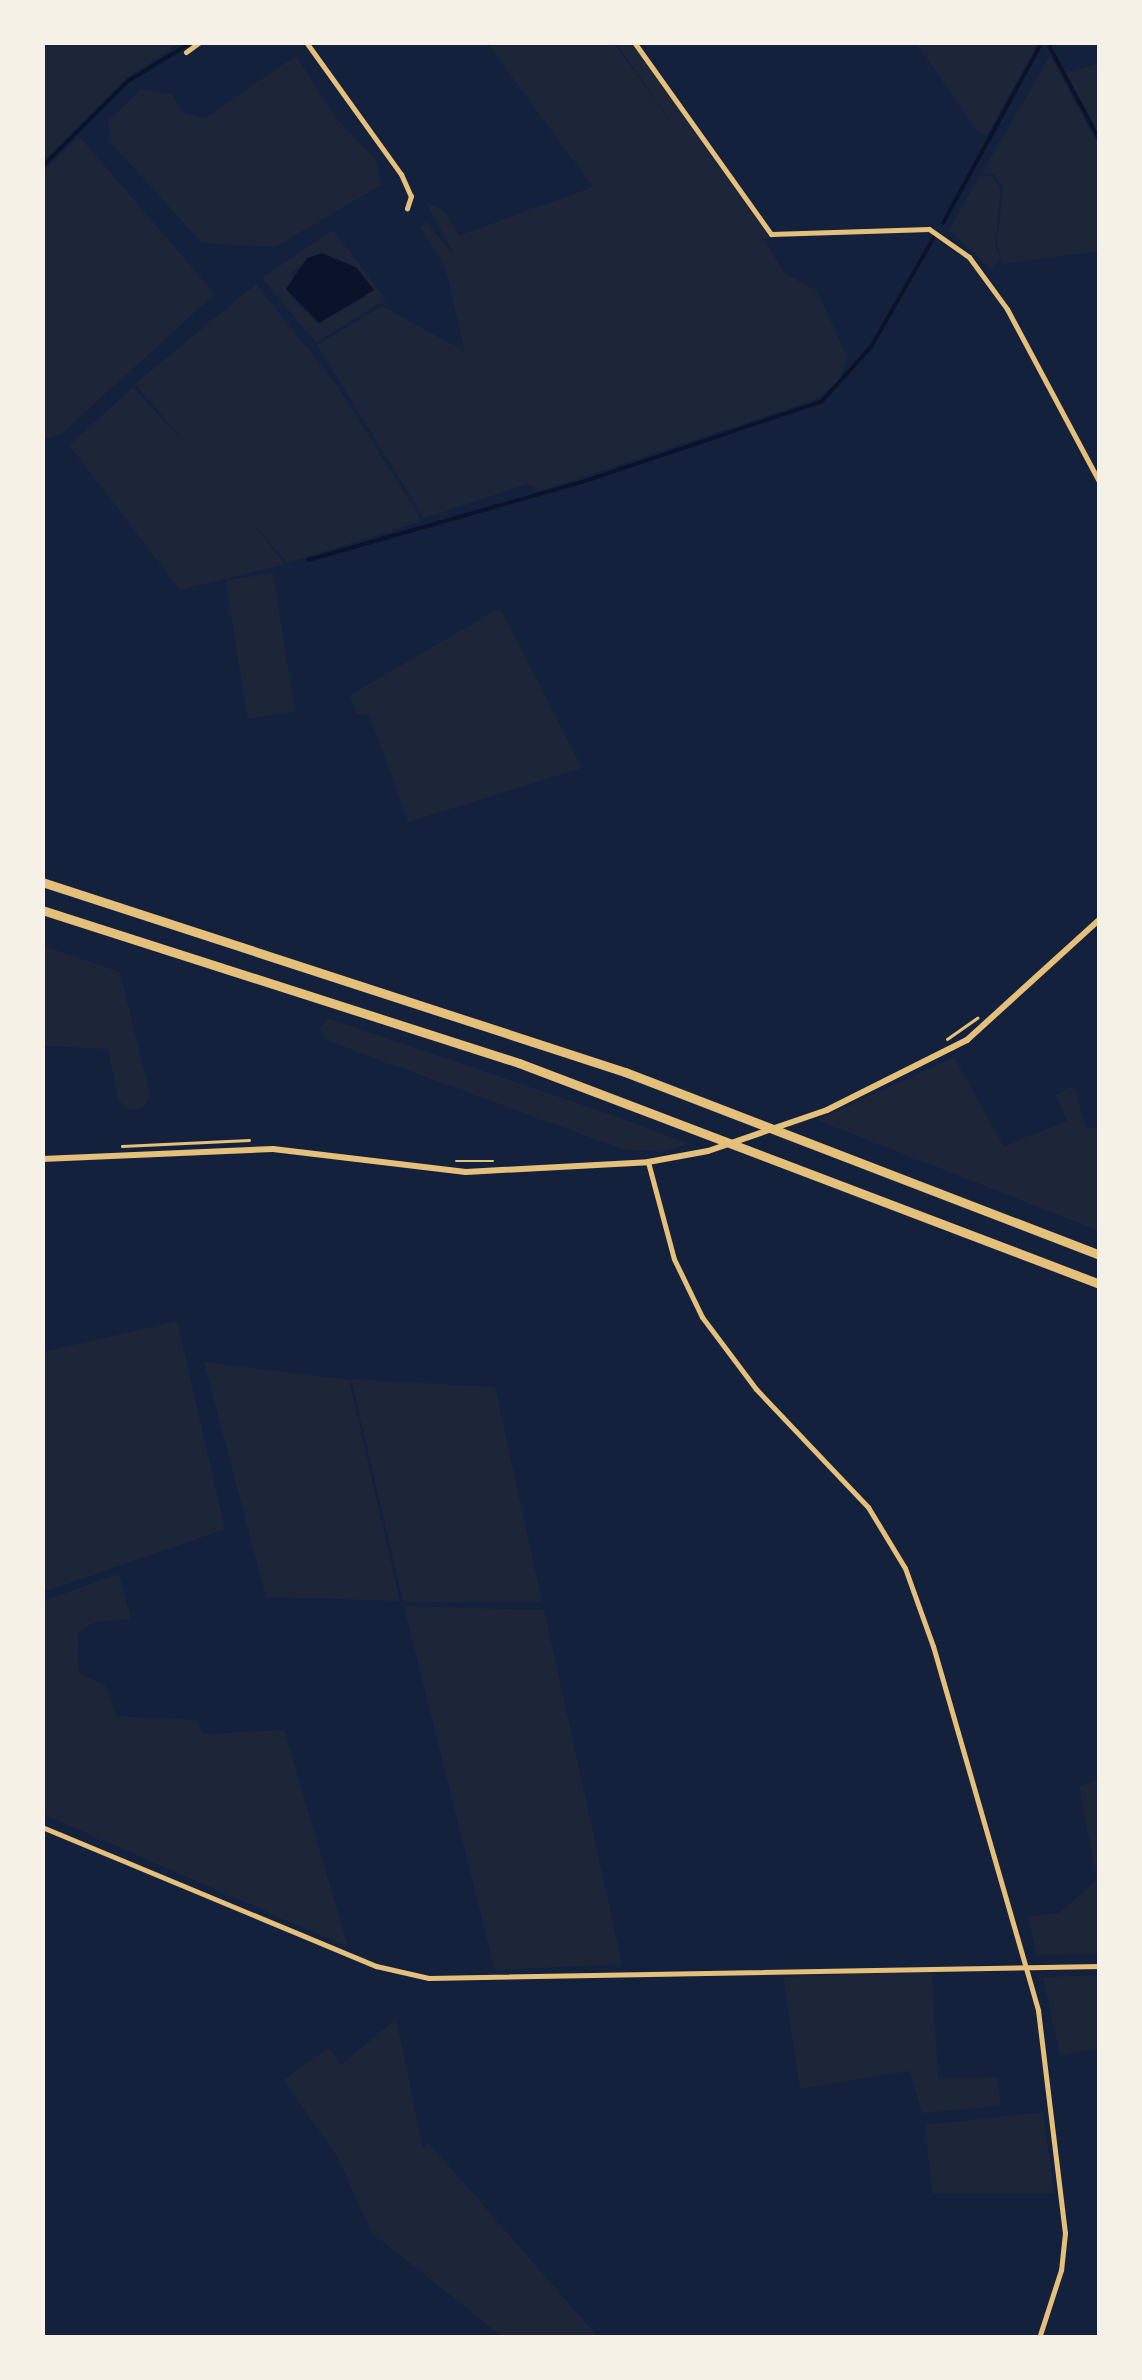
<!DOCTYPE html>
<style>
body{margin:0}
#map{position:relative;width:1142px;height:2380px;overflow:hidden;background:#14213d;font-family:Rubik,sans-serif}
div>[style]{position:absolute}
.green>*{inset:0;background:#1d2539;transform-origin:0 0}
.water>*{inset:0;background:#0b132b}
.stream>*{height:4px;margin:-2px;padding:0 2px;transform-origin:2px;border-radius:2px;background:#0b132b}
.path>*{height:2.5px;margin:-1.25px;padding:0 1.25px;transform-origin:1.25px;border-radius:1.25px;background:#e5c07b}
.minor>*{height:5px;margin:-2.5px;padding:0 2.5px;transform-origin:2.5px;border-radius:2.5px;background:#e5c07b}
.tertiary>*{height:6px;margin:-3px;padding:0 3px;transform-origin:3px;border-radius:3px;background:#e5c07b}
.motorway>*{height:9px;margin:-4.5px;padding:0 4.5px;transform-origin:4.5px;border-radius:4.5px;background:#e5c07b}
span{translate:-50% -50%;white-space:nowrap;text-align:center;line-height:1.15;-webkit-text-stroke:10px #f6f1e7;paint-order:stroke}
.frame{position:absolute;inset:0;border:45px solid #f6f1e7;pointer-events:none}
</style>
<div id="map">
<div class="green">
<div style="clip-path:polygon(43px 42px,180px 42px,180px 43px,126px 78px,43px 161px)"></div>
<div style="clip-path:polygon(631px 42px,770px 238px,763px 239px,784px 272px,818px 293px,847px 357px,840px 381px,814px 400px,540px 491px,527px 484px,424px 518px,317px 345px,382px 306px,465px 352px,445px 266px,420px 227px,426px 222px,454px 255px,426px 202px,443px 210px,459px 236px,593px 187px,487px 43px,614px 43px,690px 149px,616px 43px)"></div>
<div style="clip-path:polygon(916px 43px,1038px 43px,987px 135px,977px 131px)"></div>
<div style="clip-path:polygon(296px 56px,337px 119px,376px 161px,381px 185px,275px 247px,202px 243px,111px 143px,108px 121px,141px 89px,172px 94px,183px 113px,205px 118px)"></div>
<div style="clip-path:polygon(1050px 56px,1099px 146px,1099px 251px,1004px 264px,997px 245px,1003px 187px,993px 174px,982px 173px)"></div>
<div style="clip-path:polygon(1099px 64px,1100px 64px,1099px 141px,1063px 73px)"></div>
<div style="clip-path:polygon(79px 136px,215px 294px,61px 434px,43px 440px,43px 172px)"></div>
<div style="clip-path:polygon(980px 175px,991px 176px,1001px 189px,995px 246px,1002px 259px,991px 269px,949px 230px)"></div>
<div style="clip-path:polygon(evenodd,333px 230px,386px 299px,316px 343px,262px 278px,333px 230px,321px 253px,357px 268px,367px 296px,319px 323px,291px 299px,293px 272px,321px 253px)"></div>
<div style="clip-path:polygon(256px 284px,337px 385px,422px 521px,287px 563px,135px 384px)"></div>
<div style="clip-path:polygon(133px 387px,222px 483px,285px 564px,180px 590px,69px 445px)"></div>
<div style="left:273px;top:573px;width:140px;height:48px;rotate:81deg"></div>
<div style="clip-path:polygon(500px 608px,582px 768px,408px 822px,370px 716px,356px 713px,350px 695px)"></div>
<div style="clip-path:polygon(43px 946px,120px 972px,150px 1095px,143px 1107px,129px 1110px,118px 1100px,108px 1049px,43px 1046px)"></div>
<div style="clip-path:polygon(327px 1018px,615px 1116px,689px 1144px,662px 1152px,622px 1149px,326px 1040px,320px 1029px)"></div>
<div style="clip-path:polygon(954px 1057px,1004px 1147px,1067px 1121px,1056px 1095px,1074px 1086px,1086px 1129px,1099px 1127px,1099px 1231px,818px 1120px)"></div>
<div style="clip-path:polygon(177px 1321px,225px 1529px,43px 1592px,43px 1352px)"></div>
<div style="clip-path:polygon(204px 1362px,349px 1380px,400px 1601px,266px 1597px)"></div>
<div style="clip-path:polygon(351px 1379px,495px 1387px,542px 1602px,403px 1602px)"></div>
<div style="clip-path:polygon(119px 1574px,131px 1619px,93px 1622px,78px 1634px,79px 1674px,105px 1685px,116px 1716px,197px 1720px,203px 1734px,284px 1730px,348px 1947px,43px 1814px,43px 1601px)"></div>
<div style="clip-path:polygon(404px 1606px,544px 1610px,622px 1964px,495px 1970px)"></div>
<div style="clip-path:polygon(1099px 1779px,1099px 1954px,1037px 1955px,1028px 1917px,1059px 1913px,1097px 1880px,1079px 1786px)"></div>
<div style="clip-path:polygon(932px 1971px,938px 2079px,997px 2077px,1001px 2106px,922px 2113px,910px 2071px,800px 2089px,783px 1977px)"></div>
<div style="clip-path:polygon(1099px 1975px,1099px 2048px,1060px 2056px,1043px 1977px)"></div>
<div style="clip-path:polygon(396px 2019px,423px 2148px,429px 2143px,598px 2337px,503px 2337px,372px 2233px,338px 2158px,284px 2080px,328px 2048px,341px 2065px)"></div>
<div style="clip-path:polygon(1043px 2112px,1054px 2193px,932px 2193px,925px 2125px)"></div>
</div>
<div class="water">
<div style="clip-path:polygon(322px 253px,357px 268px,374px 290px,319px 323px,286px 289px,307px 258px)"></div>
</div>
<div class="stream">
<div style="left:1047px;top:42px;width:112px;rotate:61.8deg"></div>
<div style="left:42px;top:167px;width:122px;rotate:-45deg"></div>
<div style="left:128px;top:81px;width:75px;rotate:-31.4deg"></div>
<div style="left:943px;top:223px;width:206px;rotate:-61.3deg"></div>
<div style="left:308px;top:560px;width:285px;rotate:-15.9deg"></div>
<div style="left:582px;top:482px;width:253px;rotate:-18.6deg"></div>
<div style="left:822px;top:401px;width:73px;rotate:-47.8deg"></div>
<div style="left:871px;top:347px;width:127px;rotate:-60.2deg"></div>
</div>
<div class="path">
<div style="left:947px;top:1039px;width:37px;rotate:-35deg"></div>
<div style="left:122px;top:1146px;width:127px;rotate:-2.7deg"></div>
<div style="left:456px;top:1161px;width:37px"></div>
</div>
<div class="minor">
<div style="left:306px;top:42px;width:163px;rotate:54.3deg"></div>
<div style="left:401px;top:174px;width:24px;rotate:66deg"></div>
<div style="left:411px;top:196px;width:13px;rotate:108deg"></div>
<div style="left:634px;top:42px;width:236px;rotate:54.5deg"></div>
<div style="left:771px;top:234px;width:158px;rotate:-1.8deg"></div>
<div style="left:929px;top:229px;width:49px;rotate:35deg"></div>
<div style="left:969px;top:257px;width:64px;rotate:53.8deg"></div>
<div style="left:1007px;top:309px;width:197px;rotate:61.9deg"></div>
<div style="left:186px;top:52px;width:17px;rotate:-36deg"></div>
<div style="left:648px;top:1162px;width:100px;rotate:75deg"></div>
<div style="left:674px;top:1259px;width:64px;rotate:64.2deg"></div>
<div style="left:702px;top:1317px;width:90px;rotate:53.1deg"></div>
<div style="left:756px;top:1389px;width:163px;rotate:46.5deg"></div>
<div style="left:868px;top:1507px;width:71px;rotate:58.8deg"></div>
<div style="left:905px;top:1568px;width:83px;rotate:70.3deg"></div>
<div style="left:933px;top:1646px;width:379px;rotate:73.9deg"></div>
<div style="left:1038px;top:2010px;width:225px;rotate:83.1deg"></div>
<div style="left:1065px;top:2233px;width:37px;rotate:96deg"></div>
<div style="left:1061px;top:2270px;width:71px;rotate:107.9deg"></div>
<div style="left:42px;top:1827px;width:362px;rotate:22.6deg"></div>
<div style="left:376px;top:1966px;width:54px;rotate:12.8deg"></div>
<div style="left:429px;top:1978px;width:671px;rotate:-1.02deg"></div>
</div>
<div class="tertiary">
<div style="left:42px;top:1159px;width:231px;rotate:-2.5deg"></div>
<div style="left:273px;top:1149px;width:194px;rotate:6.8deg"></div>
<div style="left:466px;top:1172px;width:182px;rotate:-3.1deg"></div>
<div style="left:648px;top:1162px;width:61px;rotate:-10.4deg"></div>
<div style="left:708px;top:1151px;width:126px;rotate:-19deg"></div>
<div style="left:827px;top:1110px;width:157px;rotate:-26.6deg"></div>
<div style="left:967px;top:1040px;width:180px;rotate:-42.3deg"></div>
</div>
<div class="motorway">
<div style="left:42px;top:882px;width:613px;rotate:18.05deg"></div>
<div style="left:625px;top:1072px;width:509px;rotate:21.07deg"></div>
<div style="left:42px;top:910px;width:501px;rotate:17.78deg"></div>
<div style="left:519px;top:1063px;width:622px;rotate:20.83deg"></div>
</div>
<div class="frame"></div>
</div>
